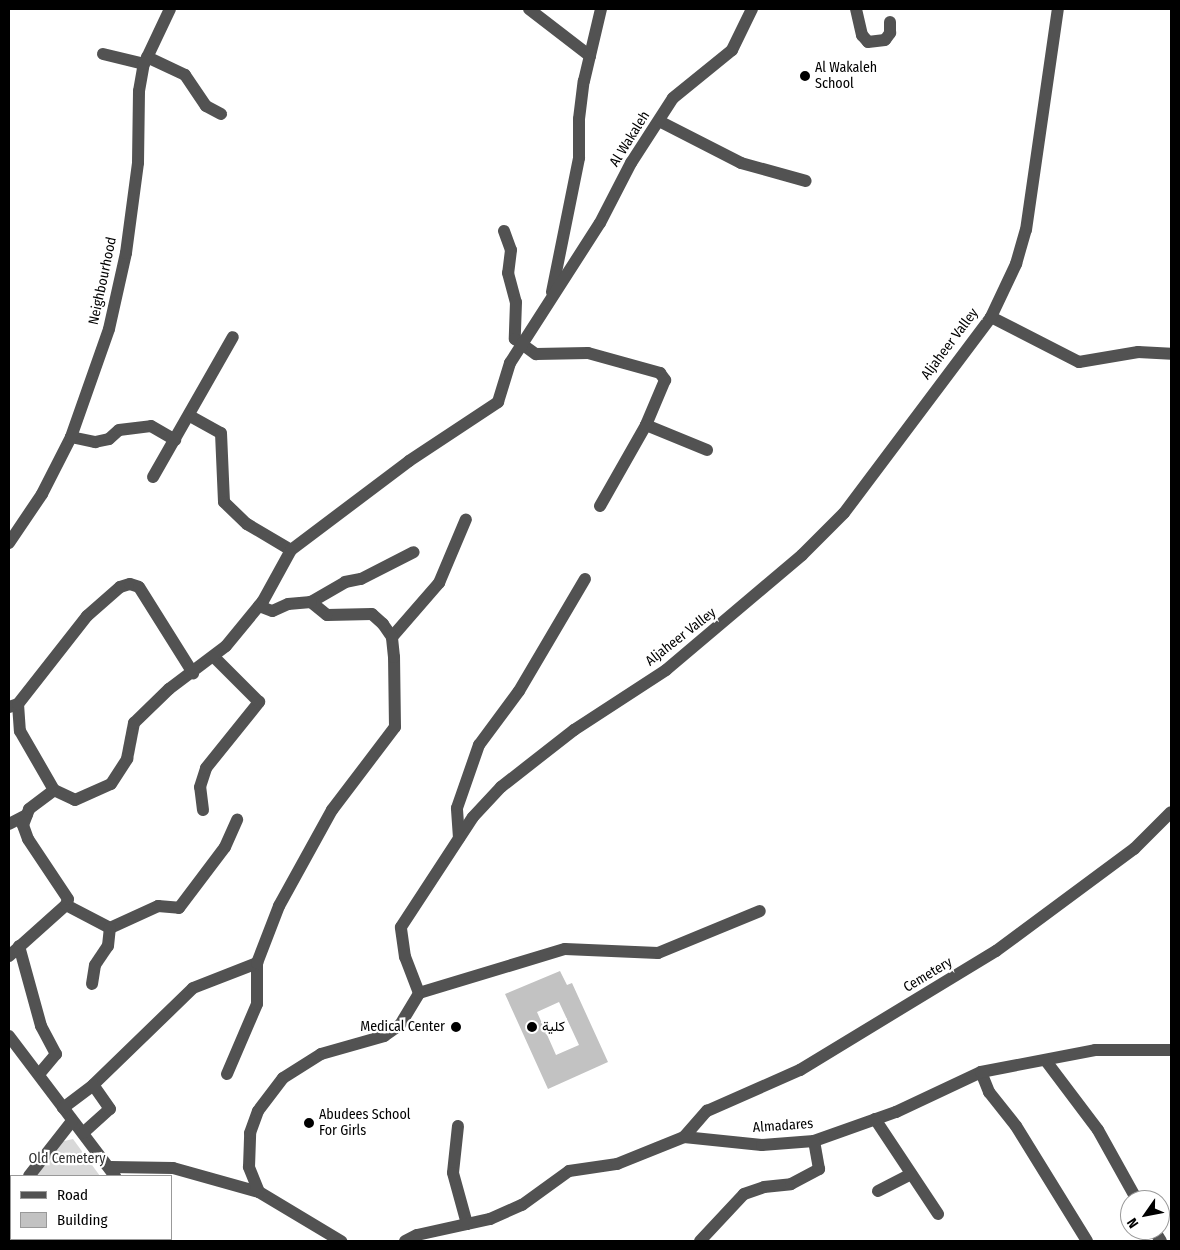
<!DOCTYPE html>
<meta charset="utf-8">
<style>
body{margin:0}
#map{position:relative;width:1180px;height:1250px;overflow:hidden;background:#fff;font-family:"Fira Sans Condensed",Vazirmatn,sans-serif}
div>[style]{position:absolute}
.green>*{inset:0;background:#d9d9d9;transform-origin:0 0}
.building>*{inset:0;background:#c2c2c2}
.minor>*{height:12px;margin:-6px;padding:0 6px;transform-origin:6px;border-radius:6px;background:#525252}
.dots>*{width:14px;height:14px;translate:-50% -50%;box-sizing:border-box;border:2px solid #fff;border-radius:50%}
span{translate:-50% -50%;white-space:nowrap;text-align:center;line-height:1.15;-webkit-text-stroke:4.5px #fff;paint-order:stroke}
.poi-label{font-size:14px;color:#000}
.left{translate:0 -50%;text-align:left}
.right{translate:-100% -50%;text-align:right}
.street-label{font-size:14px;color:#000}
.park-label{font-size:14px;color:#303030}
.frame{position:absolute;inset:0;border:10px solid #000;pointer-events:none}
.legend{position:absolute;left:10px;top:1175px;width:162px;height:65px;box-sizing:border-box;background:#fff;border:1px solid #999;margin:0;padding:6px 9px;list-style:none;font-size:15px;color:#000}
.legend li{display:flex;align-items:center;gap:10px;height:25px}
.legend b{width:25px;border:1px solid #999}
.north{position:absolute;left:1120px;top:1190px;width:50px;height:50px;box-sizing:border-box;background:#fff;border:1px solid #999;border-radius:50%;rotate:237deg;font-size:14px;font-weight:700;line-height:20px;text-align:center;color:#000}
.north::after{content:'';display:block;margin:auto;width:18px;height:22px;background:#000;clip-path:polygon(50% 0,100% 100%,50% 72%,0 100%)}
</style>
<div id="map">
<div class="green">
<div style="clip-path:polygon(73px 1139px,100px 1176px,35px 1176px,60px 1142px)"></div>
<div style="left:15px;top:1239px;width:113px;height:3px"></div>
</div>
<div class="building">
<div style="clip-path:polygon(evenodd,560px 971px,567px 985px,572px 983px,608px 1062px,548px 1089px,505px 994px,560px 971px,559px 1002px,579px 1045px,556px 1055px,537px 1012px,559px 1002px)"></div>
</div>
<div class="minor">
<div style="left:529px;top:9px;width:77px;rotate:37.6deg"></div>
<div style="left:856px;top:9px;width:27px;rotate:77deg"></div>
<div style="left:862px;top:35px;width:9px;rotate:49deg"></div>
<div style="left:868px;top:42px;width:17px;rotate:-7deg"></div>
<div style="left:885px;top:40px;width:9px;rotate:-54deg"></div>
<div style="left:890px;top:33px;width:11px;rotate:-90deg"></div>
<div style="left:103px;top:54px;width:42px;rotate:13.7deg"></div>
<div style="left:147px;top:57px;width:42px;rotate:25.3deg"></div>
<div style="left:185px;top:75px;width:37px;rotate:56deg"></div>
<div style="left:206px;top:106px;width:17px;rotate:28deg"></div>
<div style="left:659px;top:121px;width:92px;rotate:27.1deg"></div>
<div style="left:741px;top:163px;width:67px;rotate:15.5deg"></div>
<div style="left:504px;top:231px;width:20px;rotate:70deg"></div>
<div style="left:511px;top:250px;width:23px;rotate:97deg"></div>
<div style="left:508px;top:273px;width:30px;rotate:75deg"></div>
<div style="left:516px;top:302px;width:37px;rotate:92deg"></div>
<div style="left:515px;top:339px;width:26px;rotate:36deg"></div>
<div style="left:536px;top:354px;width:52px;rotate:-1.1deg"></div>
<div style="left:588px;top:353px;width:75px;rotate:15.5deg"></div>
<div style="left:660px;top:373px;width:9px;rotate:54deg"></div>
<div style="left:665px;top:380px;width:49px;rotate:112.9deg"></div>
<div style="left:646px;top:425px;width:66px;rotate:22.3deg"></div>
<div style="left:552px;top:292px;width:137px;rotate:-78.6deg"></div>
<div style="left:579px;top:158px;width:39px;rotate:-90deg"></div>
<div style="left:579px;top:119px;width:38px;rotate:-83deg"></div>
<div style="left:584px;top:81px;width:74px;rotate:-76.7deg"></div>
<div style="left:991px;top:317px;width:99px;rotate:27.1deg"></div>
<div style="left:1079px;top:362px;width:60px;rotate:-9.6deg"></div>
<div style="left:1138px;top:352px;width:33px;rotate:3deg"></div>
<div style="left:190px;top:416px;width:35px;rotate:29deg"></div>
<div style="left:221px;top:433px;width:69px;rotate:87.5deg"></div>
<div style="left:224px;top:502px;width:32px;rotate:44deg"></div>
<div style="left:247px;top:524px;width:51px;rotate:30.6deg"></div>
<div style="left:71px;top:437px;width:25px;rotate:12deg"></div>
<div style="left:95px;top:442px;width:14px;rotate:-12deg"></div>
<div style="left:109px;top:439px;width:13px;rotate:-42deg"></div>
<div style="left:119px;top:430px;width:32px;rotate:-7deg"></div>
<div style="left:151px;top:426px;width:28px;rotate:30deg"></div>
<div style="left:153px;top:477px;width:161px;rotate:-60.3deg"></div>
<div style="left:600px;top:506px;width:93px;rotate:-60.4deg"></div>
<div style="left:9px;top:543px;width:59px;rotate:-56deg"></div>
<div style="left:42px;top:494px;width:64px;rotate:-63deg"></div>
<div style="left:71px;top:437px;width:114px;rotate:-70.6deg"></div>
<div style="left:109px;top:329px;width:78px;rotate:-77.4deg"></div>
<div style="left:126px;top:253px;width:91px;rotate:-82.4deg"></div>
<div style="left:138px;top:163px;width:72px;rotate:-89.2deg"></div>
<div style="left:139px;top:91px;width:27px;rotate:-80deg"></div>
<div style="left:144px;top:64px;width:61px;rotate:-64.7deg"></div>
<div style="left:311px;top:602px;width:39px;rotate:-30deg"></div>
<div style="left:345px;top:582px;width:16px;rotate:-11deg"></div>
<div style="left:361px;top:579px;width:59px;rotate:-27deg"></div>
<div style="left:392px;top:637px;width:72px;rotate:-49deg"></div>
<div style="left:439px;top:583px;width:69px;rotate:-67.1deg"></div>
<div style="left:18px;top:704px;width:27px;rotate:86deg"></div>
<div style="left:20px;top:731px;width:68px;rotate:60deg"></div>
<div style="left:9px;top:707px;width:9px;rotate:-18deg"></div>
<div style="left:18px;top:704px;width:112px;rotate:-51.9deg"></div>
<div style="left:87px;top:616px;width:44px;rotate:-41.3deg"></div>
<div style="left:120px;top:587px;width:10px;rotate:-17deg"></div>
<div style="left:130px;top:584px;width:9px;rotate:18deg"></div>
<div style="left:139px;top:587px;width:102px;rotate:57.9deg"></div>
<div style="left:203px;top:810px;width:23px;rotate:-97deg"></div>
<div style="left:200px;top:787px;width:20px;rotate:-72deg"></div>
<div style="left:206px;top:768px;width:85px;rotate:-51.2deg"></div>
<div style="left:259px;top:702px;width:64px;rotate:-135deg"></div>
<div style="left:9px;top:824px;width:20px;rotate:-27deg"></div>
<div style="left:459px;top:838px;width:30px;rotate:-94deg"></div>
<div style="left:457px;top:808px;width:67px;rotate:-70.8deg"></div>
<div style="left:479px;top:745px;width:67px;rotate:-53.5deg"></div>
<div style="left:519px;top:691px;width:130px;rotate:-59.5deg"></div>
<div style="left:66px;top:905px;width:50px;rotate:27.6deg"></div>
<div style="left:110px;top:928px;width:53px;rotate:-24.6deg"></div>
<div style="left:158px;top:906px;width:21px;rotate:5deg"></div>
<div style="left:179px;top:908px;width:76px;rotate:-53deg"></div>
<div style="left:225px;top:847px;width:30px;rotate:-66deg"></div>
<div style="left:19px;top:946px;width:83px;rotate:74.6deg"></div>
<div style="left:41px;top:1026px;width:32px;rotate:62deg"></div>
<div style="left:56px;top:1054px;width:26px;rotate:130deg"></div>
<div style="left:9px;top:956px;width:76px;rotate:-41.8deg"></div>
<div style="left:66px;top:905px;width:6px;rotate:-72deg"></div>
<div style="left:68px;top:899px;width:72px;rotate:-123.7deg"></div>
<div style="left:28px;top:839px;width:15px;rotate:-110deg"></div>
<div style="left:23px;top:825px;width:17px;rotate:-69deg"></div>
<div style="left:29px;top:809px;width:31px;rotate:-37deg"></div>
<div style="left:54px;top:790px;width:23px;rotate:25deg"></div>
<div style="left:75px;top:800px;width:39px;rotate:-24deg"></div>
<div style="left:111px;top:784px;width:30px;rotate:-57deg"></div>
<div style="left:127px;top:759px;width:37px;rotate:-79deg"></div>
<div style="left:134px;top:723px;width:49px;rotate:-44.2deg"></div>
<div style="left:169px;top:689px;width:71px;rotate:-37deg"></div>
<div style="left:226px;top:646px;width:58px;rotate:-50.6deg"></div>
<div style="left:263px;top:601px;width:58px;rotate:-61.2deg"></div>
<div style="left:291px;top:550px;width:148px;rotate:-37deg"></div>
<div style="left:409px;top:461px;width:107px;rotate:-33.5deg"></div>
<div style="left:498px;top:402px;width:41px;rotate:-72.9deg"></div>
<div style="left:510px;top:363px;width:166px;rotate:-57.3deg"></div>
<div style="left:600px;top:223px;width:68px;rotate:-62.7deg"></div>
<div style="left:631px;top:163px;width:77px;rotate:-57.1deg"></div>
<div style="left:673px;top:98px;width:76px;rotate:-39.1deg"></div>
<div style="left:732px;top:50px;width:46px;rotate:-64deg"></div>
<div style="left:92px;top:984px;width:19px;rotate:-81deg"></div>
<div style="left:95px;top:965px;width:23px;rotate:-56deg"></div>
<div style="left:108px;top:946px;width:18px;rotate:-84deg"></div>
<div style="left:419px;top:993px;width:152px;rotate:-16.8deg"></div>
<div style="left:565px;top:949px;width:93px;rotate:2.5deg"></div>
<div style="left:658px;top:953px;width:110px;rotate:-22.4deg"></div>
<div style="left:9px;top:1036px;width:176px;rotate:52.9deg"></div>
<div style="left:1046px;top:1061px;width:86px;rotate:53deg"></div>
<div style="left:1098px;top:1130px;width:80px;rotate:60.9deg"></div>
<div style="left:981px;top:1072px;width:22px;rotate:68deg"></div>
<div style="left:989px;top:1092px;width:43px;rotate:51.5deg"></div>
<div style="left:1016px;top:1126px;width:135px;rotate:58.3deg"></div>
<div style="left:227px;top:1074px;width:76px;rotate:-66.8deg"></div>
<div style="left:257px;top:1004px;width:41px;rotate:-90deg"></div>
<div style="left:63px;top:1108px;width:38px;rotate:-37deg"></div>
<div style="left:93px;top:1085px;width:139px;rotate:-44.1deg"></div>
<div style="left:193px;top:988px;width:69px;rotate:-21.3deg"></div>
<div style="left:257px;top:963px;width:61px;rotate:-68.9deg"></div>
<div style="left:279px;top:906px;width:110px;rotate:-61.1deg"></div>
<div style="left:332px;top:810px;width:104px;rotate:-52.8deg"></div>
<div style="left:395px;top:727px;width:70px;rotate:-90.8deg"></div>
<div style="left:394px;top:657px;width:20px;rotate:-96deg"></div>
<div style="left:392px;top:637px;width:16px;rotate:-125deg"></div>
<div style="left:383px;top:624px;width:15px;rotate:-138deg"></div>
<div style="left:372px;top:614px;width:45px;rotate:178.7deg"></div>
<div style="left:327px;top:615px;width:21px;rotate:-141deg"></div>
<div style="left:311px;top:602px;width:23px;rotate:175deg"></div>
<div style="left:288px;top:604px;width:17px;rotate:156deg"></div>
<div style="left:272px;top:611px;width:14px;rotate:-159deg"></div>
<div style="left:875px;top:1119px;width:114px;rotate:56.4deg"></div>
<div style="left:458px;top:1126px;width:47px;rotate:96.1deg"></div>
<div style="left:453px;top:1173px;width:53px;rotate:74.6deg"></div>
<div style="left:83px;top:1133px;width:36px;rotate:-42deg"></div>
<div style="left:110px;top:1109px;width:29px;rotate:-125deg"></div>
<div style="left:684px;top:1137px;width:78px;rotate:5.9deg"></div>
<div style="left:762px;top:1145px;width:52px;rotate:-4.4deg"></div>
<div style="left:814px;top:1141px;width:87px;rotate:-19.5deg"></div>
<div style="left:896px;top:1112px;width:94px;rotate:-25.2deg"></div>
<div style="left:981px;top:1072px;width:116px;rotate:-10.9deg"></div>
<div style="left:1095px;top:1050px;width:76px"></div>
<div style="left:111px;top:1167px;width:62px;rotate:0.9deg"></div>
<div style="left:173px;top:1168px;width:89px;rotate:15.6deg"></div>
<div style="left:259px;top:1192px;width:96px;rotate:30.9deg"></div>
<div style="left:29px;top:1176px;width:70px;rotate:-52deg"></div>
<div style="left:878px;top:1191px;width:37px;rotate:-27deg"></div>
<div style="left:259px;top:1192px;width:27px;rotate:-112deg"></div>
<div style="left:249px;top:1167px;width:34px;rotate:-88deg"></div>
<div style="left:250px;top:1133px;width:23px;rotate:-70deg"></div>
<div style="left:258px;top:1111px;width:41px;rotate:-52.9deg"></div>
<div style="left:283px;top:1078px;width:45px;rotate:-32.3deg"></div>
<div style="left:321px;top:1054px;width:66px;rotate:-15.9deg"></div>
<div style="left:384px;top:1036px;width:19px;rotate:-35deg"></div>
<div style="left:400px;top:1025px;width:37px;rotate:-59deg"></div>
<div style="left:419px;top:993px;width:39px;rotate:-111deg"></div>
<div style="left:405px;top:957px;width:30px;rotate:-98deg"></div>
<div style="left:401px;top:927px;width:131px;rotate:-56.8deg"></div>
<div style="left:473px;top:817px;width:41px;rotate:-47deg"></div>
<div style="left:501px;top:787px;width:93px;rotate:-38deg"></div>
<div style="left:574px;top:730px;width:110px;rotate:-33.1deg"></div>
<div style="left:666px;top:670px;width:178px;rotate:-40.2deg"></div>
<div style="left:802px;top:555px;width:59px;rotate:-45deg"></div>
<div style="left:844px;top:513px;width:245px;rotate:-53.1deg"></div>
<div style="left:991px;top:317px;width:59px;rotate:-64.7deg"></div>
<div style="left:1016px;top:264px;width:35px;rotate:-74deg"></div>
<div style="left:1026px;top:230px;width:223px;rotate:-81.8deg"></div>
<div style="left:9px;top:1211px;width:4px;rotate:-63deg"></div>
<div style="left:1154px;top:1230px;width:13px;rotate:58deg"></div>
<div style="left:9px;top:1239px;width:3px;rotate:45deg"></div>
<div style="left:139px;top:1239px;width:2px;rotate:63deg"></div>
<div style="left:405px;top:1241px;width:13px;rotate:-27deg"></div>
<div style="left:417px;top:1235px;width:75px;rotate:-12.4deg"></div>
<div style="left:490px;top:1219px;width:35px;rotate:-24deg"></div>
<div style="left:522px;top:1205px;width:58px;rotate:-35.9deg"></div>
<div style="left:569px;top:1171px;width:49px;rotate:-8.3deg"></div>
<div style="left:617px;top:1164px;width:72px;rotate:-21.9deg"></div>
<div style="left:684px;top:1137px;width:35px;rotate:-49deg"></div>
<div style="left:707px;top:1111px;width:102px;rotate:-23.8deg"></div>
<div style="left:800px;top:1070px;width:229px;rotate:-31.3deg"></div>
<div style="left:996px;top:951px;width:172px;rotate:-36.5deg"></div>
<div style="left:1134px;top:849px;width:52px;rotate:-45deg"></div>
<div style="left:700px;top:1241px;width:64px;rotate:-46.9deg"></div>
<div style="left:744px;top:1194px;width:21px;rotate:-19deg"></div>
<div style="left:764px;top:1187px;width:27px;rotate:-6deg"></div>
<div style="left:791px;top:1184px;width:32px;rotate:-28deg"></div>
<div style="left:819px;top:1169px;width:28px;rotate:-100deg"></div>
</div>
<div class="dots">
<div style="left:805px;top:76px;background:#000"></div>
<div style="left:456px;top:1027px;background:#000"></div>
<div style="left:532px;top:1027px;background:#000"></div>
<div style="left:309px;top:1123px;background:#000"></div>
</div>
<div class="poi-label">
<span class="left" style="left:815px;top:76px">Al Wakaleh<br>School</span>
<span class="right" style="left:445px;top:1027px">Medical Center</span>
<span class="left" style="left:542px;top:1027px">كلية</span>
<span class="left" style="left:319px;top:1123px">Abudees School<br>For Girls</span>
</div>
<div class="street-label">
<span style="left:630px;top:139px;rotate:-58deg">Al Wakaleh</span>
<span style="left:103px;top:281px;rotate:-78deg">Neighbourhood</span>
<span style="left:950px;top:344px;rotate:-53deg">Aljaheer Valley</span>
<span style="left:681px;top:637px;rotate:-38deg">Aljaheer Valley</span>
<span style="left:928px;top:975px;rotate:-31deg">Cemetery</span>
<span style="left:783px;top:1126px;rotate:-4deg">Almadares</span>
</div>
<div class="park-label">
<span style="left:67px;top:1159px">Old Cemetery</span>
</div>
<div class="frame"></div>
<ul class="legend">
<li><b style="height:6px;background:#525252"></b>Road</li>
<li><b style="height:14px;background:#c2c2c2"></b>Building</li>
</ul>
<div class="north">N</div>
</div>
